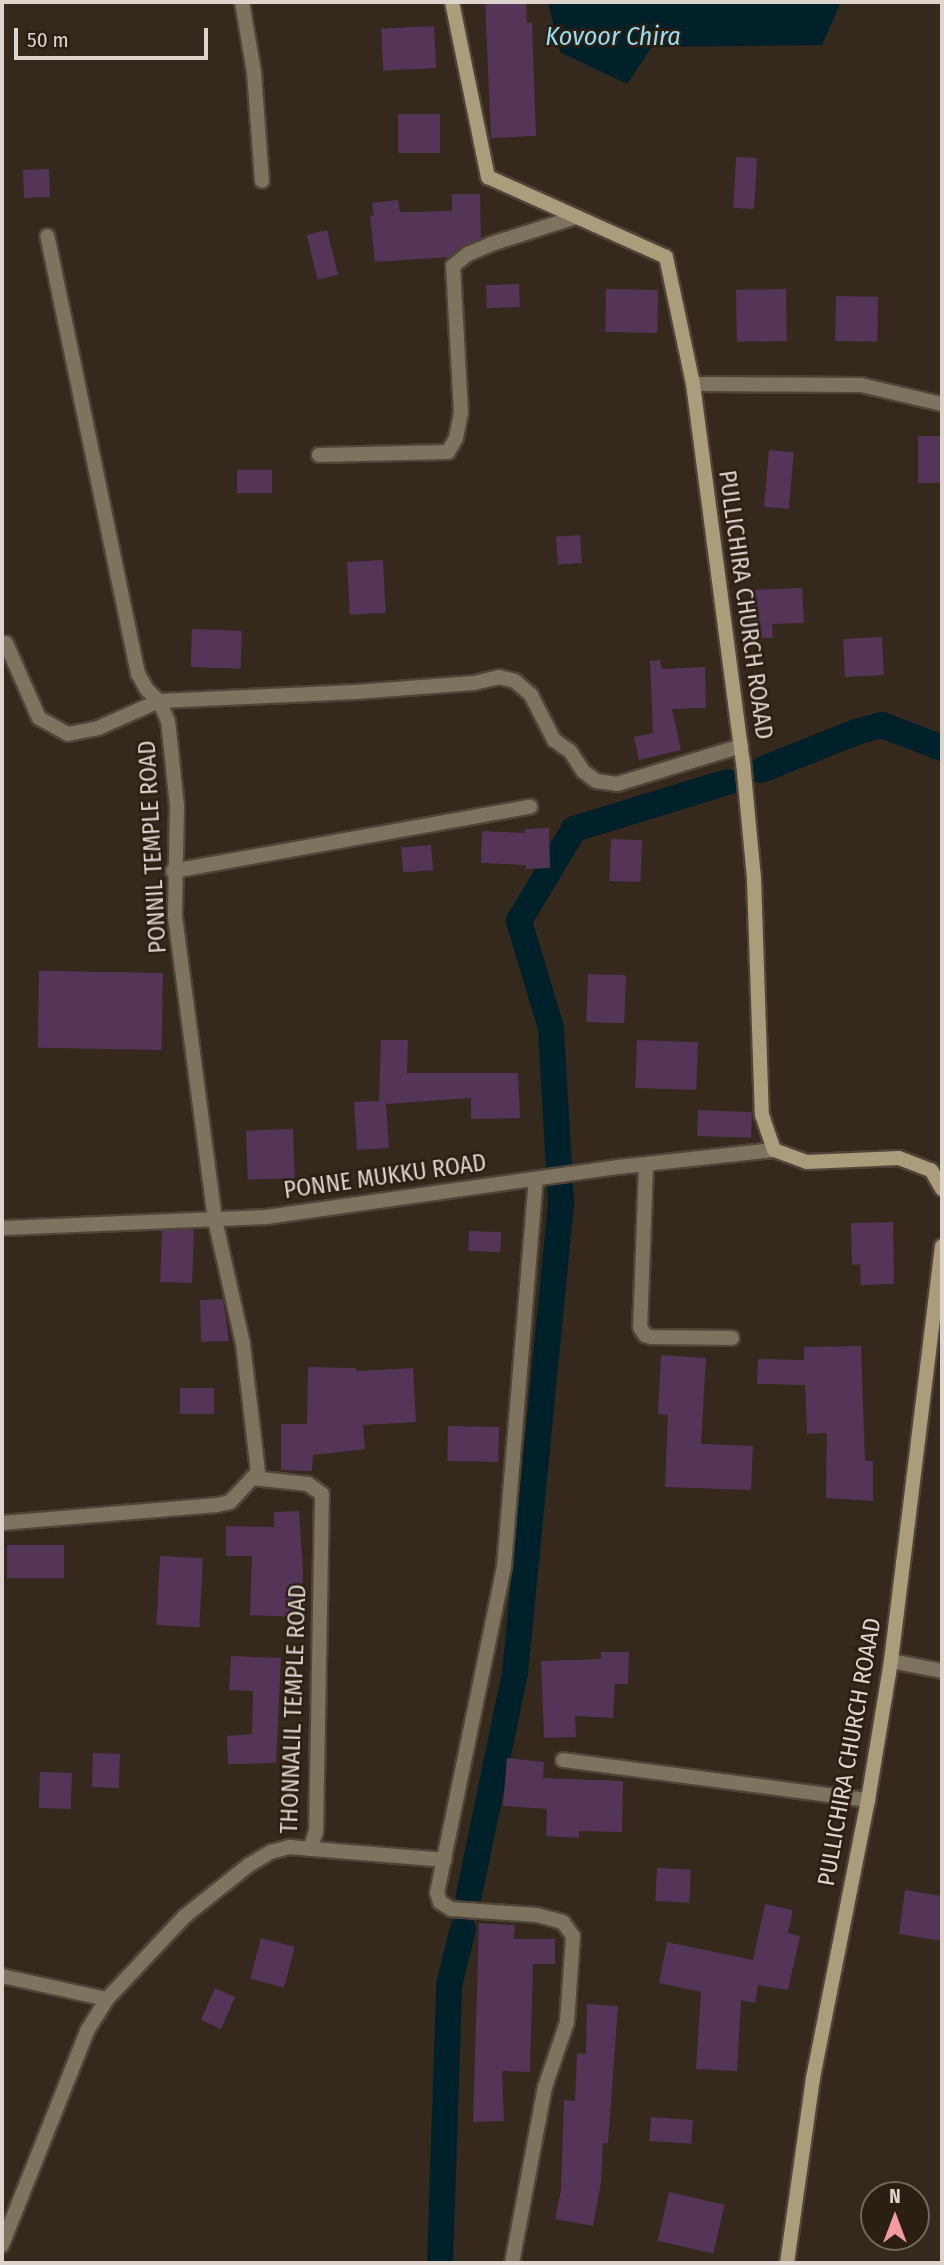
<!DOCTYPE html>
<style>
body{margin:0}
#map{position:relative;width:944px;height:2265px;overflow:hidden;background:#35281c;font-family:"Fira Sans Condensed",sans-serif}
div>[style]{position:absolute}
.water>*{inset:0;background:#00212a}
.canal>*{height:26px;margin:-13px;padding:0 13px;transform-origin:13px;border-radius:13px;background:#00212a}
.building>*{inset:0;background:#543457;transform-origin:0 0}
.roads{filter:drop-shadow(2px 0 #504438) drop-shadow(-2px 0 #504438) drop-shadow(0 2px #504438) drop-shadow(0 -2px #504438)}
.service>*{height:14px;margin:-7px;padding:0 7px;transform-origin:7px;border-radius:7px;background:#7d735f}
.minor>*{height:14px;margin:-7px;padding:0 7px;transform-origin:7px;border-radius:7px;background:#7d735f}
.secondary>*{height:14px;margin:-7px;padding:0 7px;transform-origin:7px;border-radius:7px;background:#ab9c7c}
span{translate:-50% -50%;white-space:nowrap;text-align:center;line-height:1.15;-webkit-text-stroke:5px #2b1e13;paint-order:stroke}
.street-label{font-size:24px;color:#ddd4cd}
.water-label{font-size:26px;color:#94ddf6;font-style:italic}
.frame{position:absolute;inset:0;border:4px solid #ddd4cd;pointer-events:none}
.north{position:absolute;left:860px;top:2181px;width:70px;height:70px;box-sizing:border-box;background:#2b1e13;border:2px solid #72675d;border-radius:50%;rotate:0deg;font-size:19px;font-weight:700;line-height:28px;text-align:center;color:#ddd4cd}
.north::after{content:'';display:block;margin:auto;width:24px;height:32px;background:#f49aa0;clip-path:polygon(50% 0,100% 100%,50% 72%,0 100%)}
.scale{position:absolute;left:14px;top:28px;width:194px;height:32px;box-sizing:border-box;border:4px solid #ddd4cd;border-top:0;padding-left:9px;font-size:21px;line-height:24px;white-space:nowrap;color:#ddd4cd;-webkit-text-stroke:5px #2b1e13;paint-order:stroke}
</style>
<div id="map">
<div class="water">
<div style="clip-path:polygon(548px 2px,841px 2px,822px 45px,652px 47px,627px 84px,560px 52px)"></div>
</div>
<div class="canal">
<div style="left:761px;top:770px;width:102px;rotate:-21.8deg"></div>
<div style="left:856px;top:732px;width:27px;rotate:-15deg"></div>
<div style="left:882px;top:725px;width:64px;rotate:21deg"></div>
<div style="left:469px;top:1895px;width:227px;rotate:-78.3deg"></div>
<div style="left:515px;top:1673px;width:472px;rotate:-84.4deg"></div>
<div style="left:561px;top:1203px;width:175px;rotate:-93.3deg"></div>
<div style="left:551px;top:1028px;width:112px;rotate:-106.7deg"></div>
<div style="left:519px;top:921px;width:107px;rotate:-59.1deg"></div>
<div style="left:574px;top:829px;width:161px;rotate:-17deg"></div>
<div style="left:440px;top:2263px;width:278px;rotate:-88.1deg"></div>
<div style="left:449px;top:1985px;width:58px;rotate:-76deg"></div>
</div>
<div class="building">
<div style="clip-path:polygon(485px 2px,526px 2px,527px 23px,532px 23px,536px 136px,491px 138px)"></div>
<div style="left:434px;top:26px;width:42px;height:53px;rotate:87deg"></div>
<div style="left:398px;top:114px;width:42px;height:39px"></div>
<div style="left:736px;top:157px;width:21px;height:51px;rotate:3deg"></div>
<div style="left:49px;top:169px;width:28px;height:26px;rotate:88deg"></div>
<div style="clip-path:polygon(452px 194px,480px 194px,481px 238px,449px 257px,375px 262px,370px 216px,374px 215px,372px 203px,398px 200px,400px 212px,452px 211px)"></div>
<div style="left:327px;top:230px;width:46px;height:21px;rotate:76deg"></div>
<div style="left:519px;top:284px;width:23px;height:33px;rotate:88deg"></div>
<div style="left:606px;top:289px;width:52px;height:43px;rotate:1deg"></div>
<div style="left:786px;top:289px;width:52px;height:50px;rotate:89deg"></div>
<div style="left:836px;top:296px;width:42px;height:45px;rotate:1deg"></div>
<div style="left:918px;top:436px;width:24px;height:47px"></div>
<div style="left:769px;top:450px;width:25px;height:57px;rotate:5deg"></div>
<div style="left:237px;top:470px;width:35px;height:23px"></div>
<div style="left:580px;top:535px;width:28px;height:24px;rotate:86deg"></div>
<div style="left:383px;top:560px;width:53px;height:36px;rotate:87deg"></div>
<div style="clip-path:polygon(802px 588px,804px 623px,772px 624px,773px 638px,749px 638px,748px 590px)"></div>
<div style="left:192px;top:629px;width:50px;height:38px;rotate:2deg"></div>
<div style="left:882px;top:637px;width:38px;height:39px;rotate:87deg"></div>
<div style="clip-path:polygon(660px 660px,662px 669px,705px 667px,706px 708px,672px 709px,681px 750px,639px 760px,634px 737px,653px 733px,650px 661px)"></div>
<div style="clip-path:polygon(549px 828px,550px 868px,526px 869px,526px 865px,481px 863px,482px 831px,525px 833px,525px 829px)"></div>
<div style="left:611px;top:839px;width:31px;height:42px;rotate:2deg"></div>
<div style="left:431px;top:845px;width:25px;height:30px;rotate:85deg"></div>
<div style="left:163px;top:973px;width:77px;height:124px;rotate:91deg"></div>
<div style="left:588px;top:974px;width:38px;height:48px;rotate:2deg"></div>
<div style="clip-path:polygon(381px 1040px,408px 1040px,407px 1073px,518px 1073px,520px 1118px,471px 1119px,471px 1098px,386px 1104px,389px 1148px,357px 1150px,354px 1102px,379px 1101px)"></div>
<div style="left:637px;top:1040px;width:61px;height:48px;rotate:2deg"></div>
<div style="left:698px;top:1110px;width:54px;height:26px;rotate:2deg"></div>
<div style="left:293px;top:1129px;width:49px;height:47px;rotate:88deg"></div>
<div style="clip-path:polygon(893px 1222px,894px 1284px,861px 1285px,860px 1264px,852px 1265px,851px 1223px)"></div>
<div style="left:194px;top:1230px;width:53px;height:32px;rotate:92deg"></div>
<div style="left:469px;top:1231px;width:32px;height:20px;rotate:2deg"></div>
<div style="clip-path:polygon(223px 1299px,229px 1341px,201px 1342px,200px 1300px)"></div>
<div style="clip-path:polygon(861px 1346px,865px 1461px,873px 1461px,873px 1501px,826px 1498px,827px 1433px,807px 1434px,805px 1385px,757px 1384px,758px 1359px,804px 1360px,804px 1347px)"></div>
<div style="clip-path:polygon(661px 1355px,706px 1358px,701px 1444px,753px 1446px,751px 1490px,665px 1487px,668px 1415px,658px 1414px)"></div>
<div style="clip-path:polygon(308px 1367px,356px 1368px,356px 1371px,413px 1368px,416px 1422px,363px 1425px,365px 1449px,313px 1455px,312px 1471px,281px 1470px,281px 1424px,307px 1424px)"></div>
<div style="left:180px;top:1388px;width:34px;height:26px"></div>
<div style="left:448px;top:1426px;width:51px;height:35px;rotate:1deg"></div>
<div style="clip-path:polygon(299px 1511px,303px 1571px,301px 1617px,250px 1615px,252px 1556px,226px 1556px,226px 1526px,274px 1527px,274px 1512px)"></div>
<div style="left:64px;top:1545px;width:33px;height:57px;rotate:90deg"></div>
<div style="left:160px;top:1556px;width:43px;height:69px;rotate:3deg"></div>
<div style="clip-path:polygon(601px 1652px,629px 1652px,628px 1684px,615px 1684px,613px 1718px,575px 1716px,576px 1737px,544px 1738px,541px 1661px,601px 1659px)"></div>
<div style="clip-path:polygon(231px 1656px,281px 1658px,276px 1763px,228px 1764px,227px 1736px,252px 1734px,253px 1691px,229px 1690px)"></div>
<div style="left:93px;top:1753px;width:27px;height:34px;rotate:2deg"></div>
<div style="clip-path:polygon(507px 1758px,544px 1762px,543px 1778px,623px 1781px,622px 1832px,579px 1831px,579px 1838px,546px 1836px,547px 1809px,503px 1806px)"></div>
<div style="left:40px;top:1772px;width:32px;height:36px;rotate:2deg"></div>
<div style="left:657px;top:1868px;width:34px;height:33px;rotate:3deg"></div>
<div style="clip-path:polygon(905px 1890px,942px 1896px,942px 1941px,899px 1934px)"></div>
<div style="clip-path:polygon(765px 1904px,793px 1910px,788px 1933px,800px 1936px,788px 1990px,758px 1985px,755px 2003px,741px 2000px,737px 2071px,696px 2069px,701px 1992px,659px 1983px,667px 1942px,753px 1960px)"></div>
<div style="clip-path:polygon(479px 1923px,515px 1925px,514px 1939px,555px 1939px,555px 1964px,533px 1964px,530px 2072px,502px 2071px,504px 2121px,473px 2122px)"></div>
<div style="left:261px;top:1938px;width:35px;height:42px;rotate:15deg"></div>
<div style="left:215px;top:1988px;width:22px;height:35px;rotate:24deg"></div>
<div style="clip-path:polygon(587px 2004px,618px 2006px,608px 2143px,603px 2143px,601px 2182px,593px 2226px,555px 2219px,561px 2190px,564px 2100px,575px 2101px,577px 2053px,586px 2054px)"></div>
<div style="left:651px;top:2117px;width:42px;height:24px;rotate:4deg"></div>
<div style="left:669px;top:2192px;width:57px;height:50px;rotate:13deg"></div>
</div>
<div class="roads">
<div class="service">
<div style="left:646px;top:1166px;width:161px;rotate:92.1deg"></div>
<div style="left:640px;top:1327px;width:9px;rotate:58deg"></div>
<div style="left:645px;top:1335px;width:7px;rotate:16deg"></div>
<div style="left:652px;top:1337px;width:80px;rotate:0.7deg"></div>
<div style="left:891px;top:1661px;width:52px;rotate:11.1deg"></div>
<div style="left:563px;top:1760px;width:308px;rotate:7.5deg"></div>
</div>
<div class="minor">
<div style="left:242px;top:2px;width:71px;rotate:80.3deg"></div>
<div style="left:254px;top:72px;width:109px;rotate:85.8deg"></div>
<div style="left:693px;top:384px;width:168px;rotate:0.3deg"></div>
<div style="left:861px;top:385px;width:83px;rotate:13.2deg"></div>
<div style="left:319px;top:455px;width:129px;rotate:-1.3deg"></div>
<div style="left:448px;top:452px;width:16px;rotate:-60deg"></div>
<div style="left:456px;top:438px;width:25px;rotate:-79deg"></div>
<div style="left:461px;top:413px;width:147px;rotate:-93.1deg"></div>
<div style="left:453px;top:266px;width:19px;rotate:-39deg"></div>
<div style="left:468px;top:254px;width:25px;rotate:-23deg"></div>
<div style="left:491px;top:244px;width:89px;rotate:-17.6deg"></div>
<div style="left:6px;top:643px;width:82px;rotate:66.3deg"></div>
<div style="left:39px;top:718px;width:33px;rotate:29deg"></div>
<div style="left:68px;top:734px;width:31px;rotate:-11deg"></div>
<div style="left:98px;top:728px;width:67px;rotate:-23.9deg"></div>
<div style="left:159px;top:701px;width:197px;rotate:-2.6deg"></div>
<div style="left:356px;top:692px;width:118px;rotate:-4.4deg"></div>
<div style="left:474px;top:683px;width:26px;rotate:-13deg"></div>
<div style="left:499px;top:677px;width:16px;rotate:14deg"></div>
<div style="left:515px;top:681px;width:21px;rotate:41deg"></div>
<div style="left:531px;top:695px;width:51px;rotate:62.9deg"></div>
<div style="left:554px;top:740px;width:19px;rotate:35deg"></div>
<div style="left:570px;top:751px;width:24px;rotate:57deg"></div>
<div style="left:583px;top:771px;width:16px;rotate:38deg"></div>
<div style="left:596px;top:781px;width:21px;rotate:8deg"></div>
<div style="left:617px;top:784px;width:130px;rotate:-17deg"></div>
<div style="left:173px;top:871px;width:363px;rotate:-10.2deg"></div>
<div style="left:2px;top:1228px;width:264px;rotate:-2.4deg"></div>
<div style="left:266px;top:1217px;width:356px;rotate:-8.1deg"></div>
<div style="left:618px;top:1167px;width:157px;rotate:-6.2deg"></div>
<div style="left:252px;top:1478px;width:56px;rotate:6.1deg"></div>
<div style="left:308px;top:1484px;width:17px;rotate:36deg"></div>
<div style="left:322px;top:1494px;width:337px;rotate:91deg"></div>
<div style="left:316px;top:1831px;width:19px;rotate:108deg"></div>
<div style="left:2px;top:1523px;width:216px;rotate:-4.8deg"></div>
<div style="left:217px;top:1505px;width:13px;rotate:-13deg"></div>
<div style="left:230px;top:1502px;width:41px;rotate:-47deg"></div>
<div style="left:258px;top:1472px;width:129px;rotate:-96.7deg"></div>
<div style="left:243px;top:1344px;width:127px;rotate:-102.7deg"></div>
<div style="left:215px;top:1220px;width:307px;rotate:-97.5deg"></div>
<div style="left:175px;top:916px;width:110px;rotate:-89deg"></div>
<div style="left:177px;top:806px;width:85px;rotate:-96deg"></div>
<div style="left:168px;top:721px;width:22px;rotate:-114deg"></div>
<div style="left:159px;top:701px;width:16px;rotate:-137deg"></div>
<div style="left:147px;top:690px;width:18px;rotate:-119deg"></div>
<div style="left:138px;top:674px;width:447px;rotate:-101.7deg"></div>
<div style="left:2px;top:1976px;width:107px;rotate:12.4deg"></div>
<div style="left:2px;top:2245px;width:230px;rotate:-68.3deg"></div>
<div style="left:87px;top:2031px;width:38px;rotate:-58deg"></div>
<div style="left:107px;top:1999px;width:114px;rotate:-46.8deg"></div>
<div style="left:185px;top:1916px;width:82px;rotate:-38.6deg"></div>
<div style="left:249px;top:1865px;width:26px;rotate:-31deg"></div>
<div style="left:271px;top:1852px;width:20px;rotate:-15deg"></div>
<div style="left:290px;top:1847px;width:155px;rotate:4.8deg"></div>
<div style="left:512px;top:2263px;width:179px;rotate:-79.4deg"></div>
<div style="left:545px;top:2087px;width:69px;rotate:-71.3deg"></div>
<div style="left:567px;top:2022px;width:86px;rotate:-86deg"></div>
<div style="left:573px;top:1936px;width:17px;rotate:-126deg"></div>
<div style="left:563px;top:1922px;width:27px;rotate:-165deg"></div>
<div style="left:537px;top:1915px;width:86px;rotate:-176deg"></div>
<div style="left:451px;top:1909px;width:13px;rotate:-148deg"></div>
<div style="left:440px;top:1902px;width:9px;rotate:-108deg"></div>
<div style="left:437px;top:1893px;width:334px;rotate:-78.4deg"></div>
<div style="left:504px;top:1566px;width:388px;rotate:-85.3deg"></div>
</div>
<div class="secondary">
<div style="left:452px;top:2px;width:179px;rotate:78.4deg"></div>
<div style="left:488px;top:177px;width:195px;rotate:24.2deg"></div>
<div style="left:666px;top:257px;width:130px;rotate:78deg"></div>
<div style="left:693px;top:384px;width:381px;rotate:82.5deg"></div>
<div style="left:743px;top:762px;width:117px;rotate:84.6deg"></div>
<div style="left:754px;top:878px;width:237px;rotate:88.1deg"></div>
<div style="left:762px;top:1115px;width:37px;rotate:71deg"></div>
<div style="left:774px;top:1150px;width:35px;rotate:20deg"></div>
<div style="left:807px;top:1162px;width:92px;rotate:-2.5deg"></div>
<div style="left:899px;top:1158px;width:34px;rotate:21deg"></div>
<div style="left:931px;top:1170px;width:22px;rotate:60deg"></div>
<div style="left:787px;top:2263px;width:187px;rotate:-82deg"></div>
<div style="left:813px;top:2078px;width:283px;rotate:-78.8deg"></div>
<div style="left:868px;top:1800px;width:141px;rotate:-80.6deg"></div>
<div style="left:891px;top:1661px;width:418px;rotate:-83deg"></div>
</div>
</div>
<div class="street-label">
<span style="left:745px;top:605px;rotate:82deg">PULLICHIRA CHURCH ROAAD</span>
<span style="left:153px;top:847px;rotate:-93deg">PONNIL TEMPLE ROAD</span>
<span style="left:385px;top:1177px;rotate:-8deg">PONNE MUKKU ROAD</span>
<span style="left:294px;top:1709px;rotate:-88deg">THONNALIL TEMPLE ROAD</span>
<span style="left:850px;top:1752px;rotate:-80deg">PULLICHIRA CHURCH ROAAD</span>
</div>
<div class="water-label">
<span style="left:613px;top:37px">Kovoor Chira</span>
</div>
<div class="frame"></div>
<div class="north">N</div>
<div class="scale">50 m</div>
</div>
